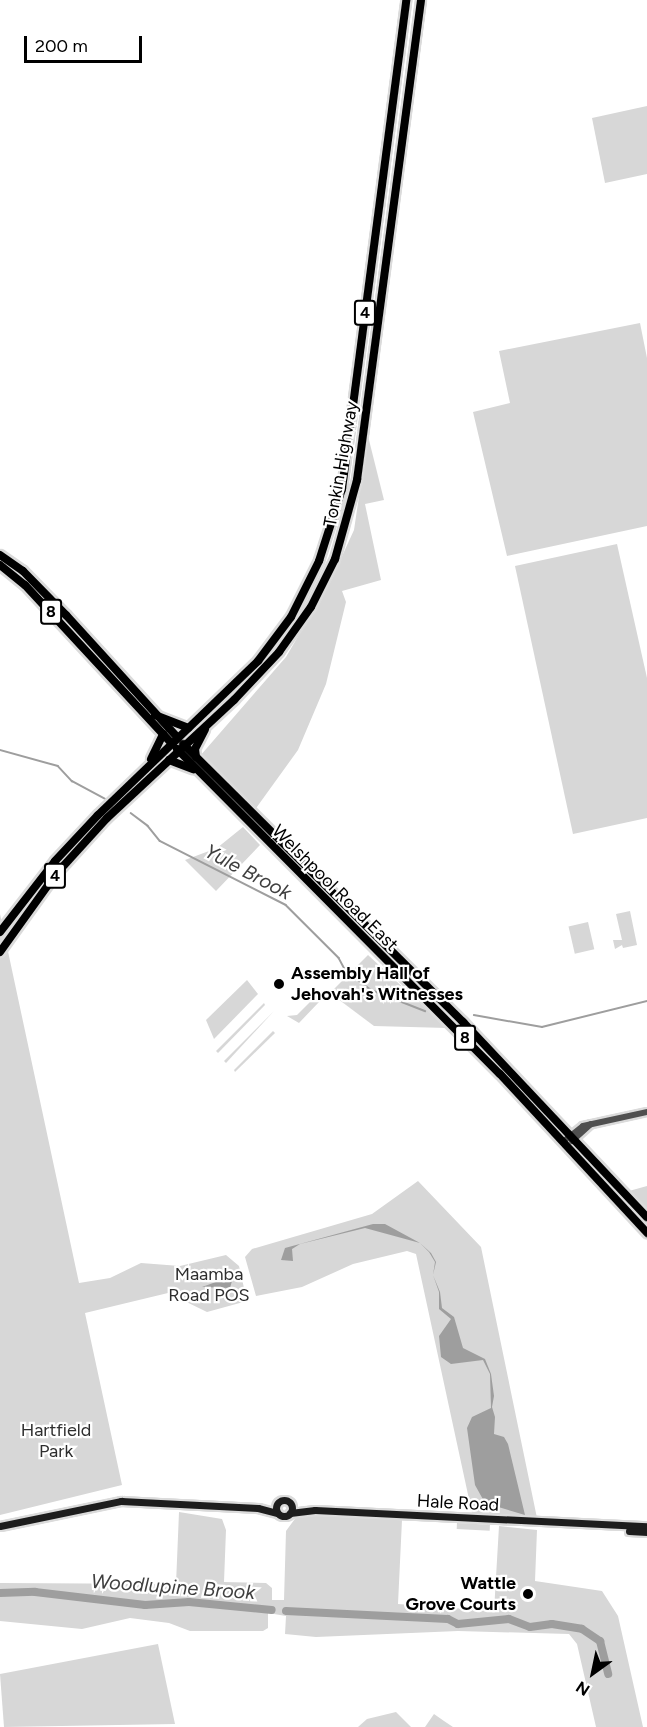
<!DOCTYPE html>
<style>
body{margin:0}
#map{position:relative;width:647px;height:1727px;overflow:hidden;background:#fff;font-family:Figtree,sans-serif}
div>[style]{position:absolute}
.green>*{inset:0;background:#d7d7d7;transform-origin:0 0}
.water>*{inset:0;background:#9e9e9e}
.stream>*{height:1.5px;margin:-0.75px;padding:0 0.75px;transform-origin:0.75px;border-radius:0.75px;background:#9e9e9e}
.river>*{height:8px;margin:-4px;padding:0 4px;transform-origin:4px;border-radius:4px;background:#9e9e9e}
.roads{filter:drop-shadow(2px 0 #dbdbdb) drop-shadow(-2px 0 #dbdbdb) drop-shadow(0 2px #dbdbdb) drop-shadow(0 -2px #dbdbdb)}
.tertiary>*{height:6px;margin:-3px;padding:0 3px;transform-origin:3px;border-radius:3px;background:#505050}
.secondary>*{height:7px;margin:-3.5px;padding:0 3.5px;transform-origin:3.5px;border-radius:3.5px;background:#1d1d1d}
.secondary>.ring{margin:-3.5px;padding:0;box-sizing:content-box;background:none;border:7px solid #1d1d1d;border-radius:50%}
.primary>*{height:8px;margin:-4px;padding:0 4px;transform-origin:4px;border-radius:4px;background:#000}
.trunk>*{height:8px;margin:-4px;padding:0 4px;transform-origin:4px;border-radius:4px;background:#000}
.dots>*{width:16px;height:16px;translate:-50% -50%;box-sizing:border-box;border:3px solid #fff;border-radius:50%}
span{translate:-50% -50%;white-space:nowrap;text-align:center;line-height:1.15;-webkit-text-stroke:4.5px #fff;paint-order:stroke}
.shield-label span{padding:2px 4px;background:#fff;border:2px solid;border-radius:4px;-webkit-text-stroke-width:0}
.shield-label{font-size:16px;color:#000;font-weight:700}
.street-label{font-size:18px;color:#000}
.poi-label{font-size:18px;color:#000;font-weight:700}
.left{translate:0 -50%;text-align:left}
.right{translate:-100% -50%;text-align:right}
.park-label{font-size:18px;color:#2e2e2e}
.water-label{font-size:20px;color:#3f3f3f;font-style:italic}
.north{position:absolute;left:563px;top:1643px;width:60px;height:60px;-webkit-text-stroke:4px #fff;paint-order:stroke;rotate:213deg;font-size:16px;font-weight:700;line-height:24px;text-align:center;color:#000}
.north::after{content:'';display:block;margin:auto;width:21px;height:27px;background:#000;clip-path:polygon(50% 0,100% 100%,50% 72%,0 100%)}
.scale{position:absolute;left:24px;top:36px;width:118px;height:27px;box-sizing:border-box;border:3px solid #000;border-top:0;padding-left:8px;font-size:18px;line-height:21px;white-space:nowrap;color:#000;-webkit-text-stroke:4px #fff;paint-order:stroke}
</style>
<div id="map">
<div class="green">
<div style="clip-path:polygon(647px 106px,647px 174px,605px 183px,592px 118px)"></div>
<div style="clip-path:polygon(640px 323px,647px 358px,647px 526px,507px 556px,473px 412px,510px 403px,499px 351px)"></div>
<div style="clip-path:polygon(368px 436px,384px 500px,365px 504px,381px 580px,342px 591px,346px 602px,326px 684px,298px 750px,254px 811px,200px 756px,286px 657px,332px 578px,354px 530px)"></div>
<div style="clip-path:polygon(617px 544px,647px 678px,647px 818px,573px 834px,515px 566px)"></div>
<div style="clip-path:polygon(243px 827px,260px 845px,216px 891px,185px 860px,217px 848px)"></div>
<div style="clip-path:polygon(630px 911px,637px 945px,623px 948px,622px 945px,615px 949px,613px 940px,622px 940px,616px 914px)"></div>
<div style="clip-path:polygon(0 914px,79px 1283px,110px 1278px,141px 1263px,180px 1266px,226px 1255px,239px 1266px,247px 1301px,207px 1312px,168px 1293px,85px 1313px,122px 1485px,0 1515px)"></div>
<div style="left:588px;top:922px;width:28px;height:20px;rotate:77deg"></div>
<div style="clip-path:polygon(368px 955px,447px 1028px,374px 1026px,330px 993px)"></div>
<div style="clip-path:polygon(247px 980px,258px 994px,214px 1039px,206px 1020px)"></div>
<div style="clip-path:polygon(314px 998px,319px 1002px,299px 1023px,287px 1016px,297px 1015px)"></div>
<div style="clip-path:polygon(264px 1003px,265px 1005px,218px 1053px,216px 1051px)"></div>
<div style="clip-path:polygon(274px 1011px,226px 1063px,224px 1061px)"></div>
<div style="clip-path:polygon(273px 1031px,275px 1033px,235px 1072px,234px 1070px)"></div>
<div style="clip-path:polygon(418px 1181px,481px 1247px,537px 1518px,472px 1513px,416px 1254px,407px 1251px,353px 1264px,302px 1287px,256px 1296px,245px 1257px,252px 1249px,372px 1214px)"></div>
<div style="clip-path:polygon(647px 1186px,647px 1211px,629px 1191px)"></div>
<div style="clip-path:polygon(179px 1512px,222px 1519px,226px 1530px,224px 1582px,266px 1583px,272px 1588px,272px 1600px,284px 1600px,286px 1531px,297px 1516px,319px 1513px,402px 1520px,398px 1604px,494px 1611px,499px 1526px,537px 1530px,535px 1581px,602px 1591px,618px 1616px,643px 1727px,596px 1727px,577px 1644px,569px 1634px,458px 1631px,316px 1637px,285px 1634px,286px 1616px,268px 1613px,268px 1628px,263px 1631px,190px 1631px,169px 1623px,130px 1618px,82px 1629px,0 1621px,0 1583px,176px 1584px)"></div>
<div style="left:457px;top:1523px;width:33px;height:6px;rotate:3deg"></div>
<div style="clip-path:polygon(158px 1644px,175px 1724px,4px 1727px,0 1674px)"></div>
<div style="clip-path:polygon(396px 1712px,411px 1727px,358px 1727px,367px 1719px)"></div>
<div style="clip-path:polygon(434px 1714px,444px 1721px,453px 1727px,425px 1727px)"></div>
</div>
<div class="water">
<div style="clip-path:polygon(373px 1224px,385px 1224px,420px 1243px,431px 1253px,436px 1262px,433px 1275px,440px 1292px,442px 1308px,454px 1317px,463px 1348px,485px 1359px,491px 1374px,494px 1396px,492px 1407px,495px 1417px,494px 1434px,504px 1437px,508px 1444px,525px 1515px,485px 1503px,475px 1485px,467px 1428px,472px 1417px,491px 1408px,490px 1374px,483px 1360px,451px 1364px,441px 1357px,439px 1336px,451px 1319px,439px 1309px,439px 1292px,433px 1275px,435px 1262px,429px 1252px,420px 1243px,365px 1228px,300px 1244px,292px 1249px,293px 1261px,281px 1260px,285px 1248px)"></div>
<div style="clip-path:polygon(227px 1278px,232px 1281px,230px 1288px,202px 1287px)"></div>
</div>
<div class="stream">
<div style="left:0;top:750px;width:60px;rotate:15.4deg"></div>
<div style="left:58px;top:766px;width:21px;rotate:47deg"></div>
<div style="left:72px;top:781px;width:38px;rotate:28deg"></div>
<div style="left:131px;top:813px;width:21px;rotate:37deg"></div>
<div style="left:148px;top:826px;width:19px;rotate:51deg"></div>
<div style="left:160px;top:841px;width:141px;rotate:26.9deg"></div>
<div style="left:286px;top:905px;width:75px;rotate:45deg"></div>
<div style="left:339px;top:958px;width:15px;rotate:62deg"></div>
<div style="left:346px;top:971px;width:30px;rotate:37deg"></div>
<div style="left:374px;top:991px;width:55px;rotate:21.4deg"></div>
<div style="left:474px;top:1015px;width:69px;rotate:10deg"></div>
<div style="left:542px;top:1027px;width:108px;rotate:-13.9deg"></div>
</div>
<div class="river">
<div style="left:0;top:1593px;width:35px;rotate:-2deg"></div>
<div style="left:35px;top:1592px;width:111px;rotate:6.7deg"></div>
<div style="left:145px;top:1605px;width:44px;rotate:-3.9deg"></div>
<div style="left:189px;top:1602px;width:83px;rotate:5.5deg"></div>
<div style="left:286px;top:1611px;width:162px;rotate:2.8deg"></div>
<div style="left:448px;top:1619px;width:11px;rotate:27deg"></div>
<div style="left:458px;top:1624px;width:51px;rotate:-5.6deg"></div>
<div style="left:509px;top:1619px;width:22px;rotate:21deg"></div>
<div style="left:530px;top:1627px;width:22px;rotate:-8deg"></div>
<div style="left:552px;top:1624px;width:30px;rotate:9deg"></div>
<div style="left:582px;top:1629px;width:22px;rotate:34deg"></div>
<div style="left:600px;top:1641px;width:34px;rotate:76deg"></div>
</div>
<div class="roads">
<div class="tertiary">
<div style="left:564px;top:1141px;width:24px;rotate:-38deg"></div>
<div style="left:583px;top:1126px;width:66px;rotate:-12.3deg"></div>
<div style="left:572px;top:1141px;width:25px;rotate:-42deg"></div>
</div>
<div class="secondary">
<div class="ring" style="left:276px;top:1500px;width:9px;height:9px"></div>
<div style="left:290px;top:1513px;width:25px;rotate:-7deg"></div>
<div style="left:315px;top:1510px;width:332px;rotate:2.8deg"></div>
<div style="left:0;top:1526px;width:124px;rotate:-11.7deg"></div>
<div style="left:121px;top:1501px;width:137px;rotate:2.9deg"></div>
<div style="left:258px;top:1508px;width:20px;rotate:15deg"></div>
<div style="left:629px;top:1531px;width:18px;rotate:3deg"></div>
</div>
<div class="primary">
<div style="left:0;top:555px;width:28px;rotate:35deg"></div>
<div style="left:23px;top:571px;width:62px;rotate:45.7deg"></div>
<div style="left:66px;top:615px;width:166px;rotate:47.7deg"></div>
<div style="left:0;top:565px;width:32px;rotate:39deg"></div>
<div style="left:25px;top:585px;width:217px;rotate:47.2deg"></div>
</div>
<div class="trunk">
<div style="left:155px;top:715px;width:36px;rotate:21deg"></div>
<div style="left:183px;top:744px;width:395px;rotate:44.8deg"></div>
<div style="left:463px;top:1022px;width:268px;rotate:46.7deg"></div>
<div style="left:177px;top:749px;width:458px;rotate:45.2deg"></div>
<div style="left:500px;top:1074px;width:217px;rotate:47.2deg"></div>
<div style="left:196px;top:757px;width:8px;rotate:-97deg"></div>
<div style="left:195px;top:749px;width:22px;rotate:-63deg"></div>
<div style="left:151px;top:759px;width:28px;rotate:-64deg"></div>
<div style="left:169px;top:760px;width:26px;rotate:21deg"></div>
<div style="left:0;top:932px;width:90px;rotate:-52.2deg"></div>
<div style="left:55px;top:861px;width:63px;rotate:-46.9deg"></div>
<div style="left:98px;top:815px;width:222px;rotate:-43.9deg"></div>
<div style="left:258px;top:661px;width:55px;rotate:-53.1deg"></div>
<div style="left:291px;top:617px;width:63px;rotate:-63.4deg"></div>
<div style="left:319px;top:561px;width:76px;rotate:-72.3deg"></div>
<div style="left:342px;top:489px;width:493px;rotate:-82.5deg"></div>
<div style="left:0;top:952px;width:96px;rotate:-54.3deg"></div>
<div style="left:56px;top:874px;width:76px;rotate:-47.7deg"></div>
<div style="left:107px;top:818px;width:173px;rotate:-42.9deg"></div>
<div style="left:234px;top:700px;width:66px;rotate:-46.8deg"></div>
<div style="left:279px;top:652px;width:55px;rotate:-54.6deg"></div>
<div style="left:311px;top:607px;width:54px;rotate:-63.4deg"></div>
<div style="left:335px;top:559px;width:82px;rotate:-74.4deg"></div>
<div style="left:357px;top:480px;width:484px;rotate:-82.4deg"></div>
</div>
</div>
<div class="dots">
<div style="left:279px;top:984px;background:#000"></div>
<div style="left:528px;top:1594px;background:#000"></div>
</div>
<div class="shield-label">
<span style="left:365px;top:313px">4</span>
<span style="left:51px;top:612px">8</span>
<span style="left:55px;top:876px">4</span>
<span style="left:465px;top:1038px">8</span>
</div>
<div class="street-label">
<span style="left:341px;top:464px;rotate:-80deg">Tonkin Highway</span>
<span style="left:335px;top:888px;rotate:45deg">Welshpool Road East</span>
<span style="left:458px;top:1503px;rotate:3deg">Hale Road</span>
</div>
<div class="poi-label">
<span class="left" style="left:291px;top:984px">Assembly Hall of<br>Jehovah's Witnesses</span>
<span class="right" style="left:516px;top:1594px">Wattle<br>Grove Courts</span>
</div>
<div class="park-label">
<span style="left:209px;top:1285px">Maamba<br>Road POS</span>
<span style="left:56px;top:1441px">Hartfield<br>Park</span>
</div>
<div class="water-label">
<span style="left:248px;top:872px;rotate:28deg">Yule Brook</span>
<span style="left:173px;top:1587px;rotate:4deg">Woodlupine Brook</span>
</div>
<div class="north">N</div>
<div class="scale">200 m</div>
</div>
